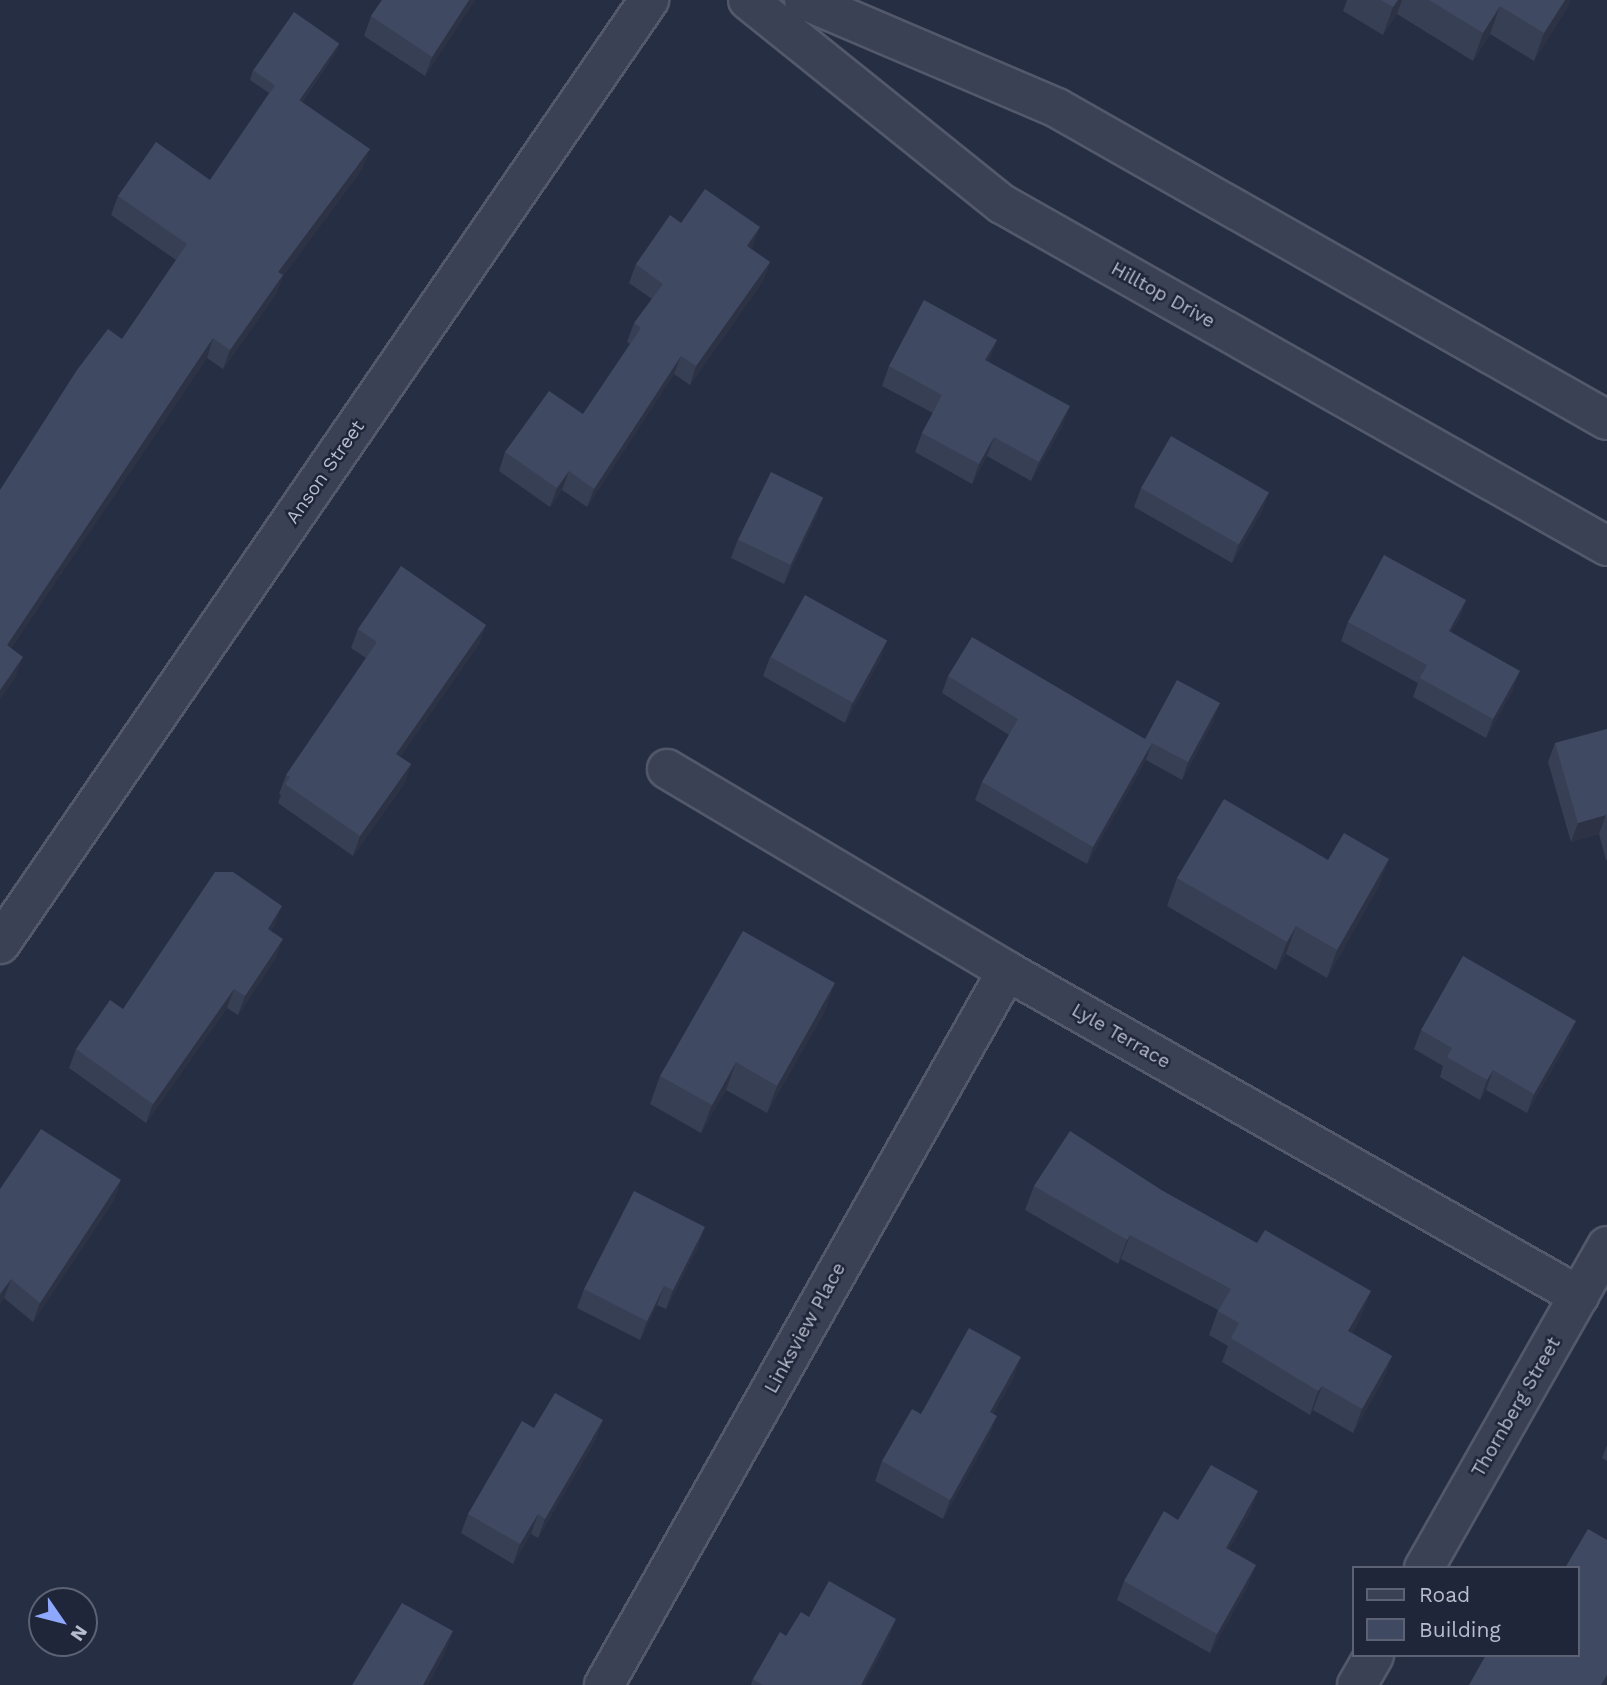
<!DOCTYPE html>
<style>
body{margin:0}
#map{position:relative;width:1607px;height:1685px;overflow:hidden;background:#262e44;font-family:"Work Sans",sans-serif}
div>[style]{position:absolute}
.roads{filter:drop-shadow(2px 0 #53596b) drop-shadow(-2px 0 #53596b) drop-shadow(0 2px #53596b) drop-shadow(0 -2px #53596b)}
.street>*{height:38px;margin:-19px;padding:0 19px;transform-origin:19px;border-radius:19px;background:#3a4154}
.wall>*{inset:0;background:#373f54}
.shaded-wall>*{inset:0;background:#2d3345}
.building>*{inset:0;background:#404962;transform-origin:0 0}
span{translate:-50% -50%;white-space:nowrap;text-align:center;line-height:1.15;-webkit-text-stroke:5px #1f2639;paint-order:stroke}
.street-label{font-size:19px;color:#b8bdcd}
.legend{position:absolute;left:1352px;top:1566px;width:228px;height:91px;box-sizing:border-box;background:#1f2639;border:2px solid #5c6274;margin:0;padding:9px 12px;list-style:none;font-size:21px;color:#b8bdcd}
.legend li{display:flex;align-items:center;gap:14px;height:35px}
.legend b{width:35px;border:2px solid #5c6274}
.north{position:absolute;left:28px;top:1587px;width:70px;height:70px;box-sizing:border-box;background:#1f2639;border:2px solid #5c6274;border-radius:50%;rotate:125deg;font-size:19px;font-weight:700;line-height:28px;text-align:center;color:#b8bdcd}
.north::after{content:'';display:block;margin:auto;width:24px;height:32px;background:#8da8fd;clip-path:polygon(50% 0,100% 100%,50% 72%,0 100%)}
</style>
<div id="map">
<div class="roads">
<div class="street">
<div style="left:748px;top:0;width:326px;rotate:38.8deg"></div>
<div style="left:1002px;top:204px;width:695px;rotate:29.48deg"></div>
<div style="left:804px;top:0;width:275px;rotate:23.1deg"></div>
<div style="left:1057px;top:108px;width:632px;rotate:29.57deg"></div>
<div style="left:667px;top:769px;width:395px;rotate:30.7deg"></div>
<div style="left:1007px;top:971px;width:658px;rotate:29.6deg"></div>
<div style="left:0;top:944px;width:1146px;rotate:-55.49deg"></div>
<div style="left:1424px;top:1568px;width:370px;rotate:-60.4deg"></div>
<div style="left:604px;top:1685px;width:820px;rotate:-60.56deg"></div>
<div style="left:1357px;top:1685px;width:34px;rotate:-60deg"></div>
</div>
</div>
<div class="wall">
<div style="clip-path:polygon(382px 0,475px 0,425px 76px,364px 36px,371px 16px)"></div>
<div style="clip-path:polygon(1347px 0,1570px 0,1567px 8px,1534px 61px,1490px 34px,1473px 61px,1397px 14px,1383px 35px,1343px 11px)"></div>
<div style="clip-path:polygon(339px 44px,335px 54px,302px 102px,363px 168px,283px 276px,276px 294px,223px 369px,207px 358px,11px 648px,16px 676px,0 699px,0 490px,122px 339px,176px 260px,111px 215px,118px 196px,210px 180px,269px 93px,250px 80px,253px 70px)"></div>
<div style="clip-path:polygon(681px 223px,753px 246px,751px 249px,770px 262px,763px 281px,690px 385px,674px 374px,587px 507px,562px 490px,550px 507px,499px 471px,505px 452px,583px 414px,630px 344px,627px 342px,634px 323px,652px 299px,629px 283px,636px 264px)"></div>
<div style="clip-path:polygon(997px 340px,988px 361px,1063px 425px,1031px 481px,987px 456px,972px 484px,915px 452px,922px 433px,933px 413px,882px 386px,889px 366px)"></div>
<div style="clip-path:polygon(1141px 488px,1269px 492px,1262px 511px,1232px 563px,1134px 507px)"></div>
<div style="clip-path:polygon(823px 497px,816px 517px,784px 584px,731px 558px,738px 539px)"></div>
<div style="clip-path:polygon(1466px 600px,1459px 619px,1451px 632px,1513px 690px,1486px 738px,1413px 697px,1418px 683px,1341px 641px,1348px 622px)"></div>
<div style="clip-path:polygon(486px 625px,479px 644px,400px 757px,411px 764px,404px 784px,353px 856px,278px 803px,281px 795px,279px 794px,286px 775px,366px 658px,351px 648px,358px 629px)"></div>
<div style="clip-path:polygon(770px 657px,880px 660px,845px 723px,763px 676px)"></div>
<div style="clip-path:polygon(948px 676px,1145px 739px,1214px 720px,1182px 780px,1146px 760px,1087px 864px,975px 800px,982px 782px,1009px 735px,942px 693px)"></div>
<div style="clip-path:polygon(1607px 729px,1607px 860px,1606px 860px,1599px 834px,1571px 842px,1548px 762px,1555px 743px)"></div>
<div style="clip-path:polygon(1328px 860px,1379px 886px,1327px 978px,1286px 954px,1276px 970px,1167px 906px,1177px 878px)"></div>
<div style="clip-path:polygon(275px 925px,271px 931px,276px 958px,238px 1015px,227px 1008px,146px 1123px,69px 1068px,76px 1049px,123px 1009px)"></div>
<div style="clip-path:polygon(825px 1011px,767px 1113px,726px 1090px,701px 1133px,650px 1104px,660px 1076px)"></div>
<div style="clip-path:polygon(1421px 1030px,1569px 1040px,1527px 1113px,1486px 1090px,1480px 1100px,1440px 1077px,1443px 1066px,1414px 1049px)"></div>
<div style="clip-path:polygon(1034px 1186px,1163px 1191px,1362px 1315px,1352px 1333px,1392px 1356px,1383px 1380px,1353px 1433px,1313px 1410px,1310px 1415px,1222px 1362px,1228px 1346px,1209px 1335px,1218px 1310px,1121px 1259px,1118px 1264px,1025px 1210px)"></div>
<div style="clip-path:polygon(0 1189px,114px 1200px,33px 1322px,4px 1298px,0 1304px)"></div>
<div style="clip-path:polygon(698px 1247px,666px 1309px,657px 1305px,640px 1340px,577px 1308px,584px 1289px)"></div>
<div style="clip-path:polygon(1014px 1377px,993px 1414px,990px 1435px,943px 1519px,875px 1481px,882px 1461px,921px 1414px)"></div>
<div style="clip-path:polygon(534px 1428px,596px 1439px,538px 1538px,531px 1534px,513px 1564px,461px 1533px,468px 1514px)"></div>
<div style="clip-path:polygon(1607px 1445px,1607px 1461px,1602px 1458px)"></div>
<div style="clip-path:polygon(1251px 1511px,1229px 1549px,1249px 1584px,1210px 1653px,1117px 1600px,1124px 1581px,1178px 1520px)"></div>
<div style="clip-path:polygon(809px 1617px,889px 1638px,864px 1685px,751px 1685px,753px 1679px,786px 1636px)"></div>
</div>
<div class="shaded-wall">
<div style="clip-path:polygon(469px 0,475px 0,425px 76px,432px 57px)"></div>
<div style="clip-path:polygon(1398px 0,1402px 0,1397px 14px,1383px 35px,1393px 7px)"></div>
<div style="clip-path:polygon(1565px 0,1570px 0,1567px 8px,1534px 61px,1544px 33px)"></div>
<div style="clip-path:polygon(1500px 6px,1490px 34px,1473px 61px,1483px 33px)"></div>
<div style="clip-path:polygon(339px 44px,335px 54px,295px 111px,299px 101px)"></div>
<div style="clip-path:polygon(370px 149px,363px 168px,283px 276px,276px 294px,223px 369px,230px 350px,278px 272px)"></div>
<div style="clip-path:polygon(760px 227px,753px 246px,740px 265px,747px 246px)"></div>
<div style="clip-path:polygon(770px 262px,763px 281px,690px 385px,696px 366px)"></div>
<div style="clip-path:polygon(213px 338px,207px 358px,0 664px,7px 645px)"></div>
<div style="clip-path:polygon(997px 340px,990px 359px,978px 379px,985px 360px)"></div>
<div style="clip-path:polygon(681px 356px,674px 374px,587px 507px,594px 489px)"></div>
<div style="clip-path:polygon(1070px 406px,1063px 425px,1031px 481px,1039px 462px)"></div>
<div style="clip-path:polygon(994px 437px,987px 456px,972px 484px,979px 464px)"></div>
<div style="clip-path:polygon(569px 471px,562px 490px,550px 507px,557px 488px)"></div>
<div style="clip-path:polygon(1269px 492px,1262px 511px,1232px 563px,1239px 544px)"></div>
<div style="clip-path:polygon(823px 497px,816px 517px,784px 584px,791px 565px)"></div>
<div style="clip-path:polygon(1466px 600px,1459px 619px,1442px 650px,1449px 631px)"></div>
<div style="clip-path:polygon(486px 625px,479px 644px,388px 774px,396px 754px)"></div>
<div style="clip-path:polygon(887px 641px,880px 660px,845px 723px,852px 704px)"></div>
<div style="clip-path:polygon(23px 657px,16px 676px,0 699px,0 690px)"></div>
<div style="clip-path:polygon(1520px 671px,1513px 690px,1486px 738px,1493px 719px)"></div>
<div style="clip-path:polygon(1220px 703px,1214px 720px,1182px 780px,1188px 762px)"></div>
<div style="clip-path:polygon(1152px 743px,1146px 760px,1087px 864px,1093px 847px)"></div>
<div style="clip-path:polygon(411px 764px,404px 784px,353px 856px,360px 836px)"></div>
<div style="clip-path:polygon(1606px 815px,1599px 834px,1571px 842px,1578px 823px)"></div>
<div style="clip-path:polygon(1389px 859px,1379px 886px,1327px 978px,1337px 950px)"></div>
<div style="clip-path:polygon(282px 906px,275px 925px,261px 948px,268px 929px)"></div>
<div style="clip-path:polygon(1296px 926px,1286px 954px,1276px 970px,1287px 942px)"></div>
<div style="clip-path:polygon(283px 939px,276px 958px,238px 1015px,245px 996px)"></div>
<div style="clip-path:polygon(835px 983px,825px 1011px,767px 1113px,777px 1086px)"></div>
<div style="clip-path:polygon(234px 989px,227px 1008px,146px 1123px,153px 1104px)"></div>
<div style="clip-path:polygon(1576px 1021px,1569px 1040px,1527px 1113px,1534px 1094px)"></div>
<div style="clip-path:polygon(736px 1062px,726px 1090px,701px 1133px,712px 1105px)"></div>
<div style="clip-path:polygon(1493px 1070px,1486px 1090px,1480px 1100px,1487px 1080px)"></div>
<div style="clip-path:polygon(121px 1180px,114px 1200px,33px 1322px,40px 1303px)"></div>
<div style="clip-path:polygon(705px 1227px,698px 1247px,666px 1309px,673px 1290px)"></div>
<div style="clip-path:polygon(1130px 1235px,1121px 1259px,1118px 1264px,1127px 1240px)"></div>
<div style="clip-path:polygon(11px 1279px,4px 1298px,0 1304px,0 1294px)"></div>
<div style="clip-path:polygon(664px 1286px,657px 1305px,640px 1340px,647px 1321px)"></div>
<div style="clip-path:polygon(1371px 1291px,1362px 1315px,1340px 1355px,1348px 1331px)"></div>
<div style="clip-path:polygon(1392px 1356px,1383px 1380px,1353px 1433px,1362px 1409px)"></div>
<div style="clip-path:polygon(1021px 1357px,1014px 1377px,983px 1432px,990px 1412px)"></div>
<div style="clip-path:polygon(1322px 1386px,1313px 1410px,1310px 1415px,1318px 1391px)"></div>
<div style="clip-path:polygon(997px 1416px,990px 1435px,943px 1519px,950px 1500px)"></div>
<div style="clip-path:polygon(603px 1420px,596px 1439px,538px 1538px,545px 1519px)"></div>
<div style="clip-path:polygon(1258px 1491px,1251px 1511px,1219px 1567px,1226px 1548px)"></div>
<div style="clip-path:polygon(538px 1514px,531px 1534px,513px 1564px,520px 1544px)"></div>
<div style="clip-path:polygon(1256px 1565px,1249px 1584px,1210px 1653px,1217px 1634px)"></div>
<div style="clip-path:polygon(896px 1619px,889px 1638px,864px 1685px,861px 1685px)"></div>
<div style="clip-path:polygon(453px 1631px,444px 1656px,428px 1685px,423px 1685px)"></div>
<div style="clip-path:polygon(1607px 1675px,1607px 1682px,1605px 1685px,1601px 1685px)"></div>
</div>
<div class="building">
<div style="clip-path:polygon(382px 0,469px 0,432px 57px,371px 16px)"></div>
<div style="clip-path:polygon(1381px 0,1398px 0,1393px 7px)"></div>
<div style="clip-path:polygon(1429px 0,1565px 0,1544px 33px,1500px 6px,1483px 33px)"></div>
<div style="left:294px;top:12px;width:55px;height:71px;rotate:35deg"></div>
<div style="clip-path:polygon(276px 84px,370px 149px,278px 272px,283px 275px,230px 350px,213px 338px,7px 645px,23px 657px,0 690px,0 490px,77px 370px,108px 329px,122px 339px,187px 244px,118px 196px,156px 142px,210px 180px)"></div>
<div style="clip-path:polygon(705px 189px,760px 227px,747px 246px,770px 262px,696px 366px,681px 356px,594px 489px,569px 471px,557px 488px,505px 452px,549px 391px,583px 414px,641px 328px,634px 323px,663px 284px,636px 264px,670px 215px,681px 223px)"></div>
<div style="clip-path:polygon(924px 300px,997px 340px,985px 360px,1070px 406px,1039px 462px,994px 437px,979px 464px,922px 433px,942px 395px,889px 366px)"></div>
<div style="left:1171px;top:436px;width:113px;height:60px;rotate:30deg"></div>
<div style="left:771px;top:472px;width:58px;height:75px;rotate:26deg"></div>
<div style="clip-path:polygon(1384px 555px,1466px 600px,1449px 631px,1520px 671px,1493px 719px,1420px 678px,1427px 665px,1348px 622px)"></div>
<div style="clip-path:polygon(401px 566px,486px 625px,396px 754px,411px 764px,360px 836px,285px 784px,290px 777px,286px 775px,377px 642px,358px 629px)"></div>
<div style="left:805px;top:595px;width:94px;height:71px;rotate:29deg"></div>
<div style="clip-path:polygon(972px 637px,1145px 739px,1177px 680px,1220px 703px,1188px 762px,1152px 743px,1093px 847px,982px 782px,1018px 719px,948px 676px)"></div>
<div style="clip-path:polygon(1607px 729px,1607px 820px,1606px 815px,1578px 823px,1555px 743px)"></div>
<div style="clip-path:polygon(1224px 799px,1328px 860px,1344px 833px,1389px 859px,1337px 950px,1296px 926px,1287px 942px,1177px 878px)"></div>
<div style="clip-path:polygon(215px 872px,233px 872px,282px 906px,268px 929px,283px 939px,245px 996px,234px 989px,153px 1104px,76px 1049px,110px 1000px,123px 1009px)"></div>
<div style="clip-path:polygon(743px 931px,835px 983px,777px 1086px,736px 1062px,712px 1105px,660px 1076px)"></div>
<div style="clip-path:polygon(1463px 956px,1576px 1021px,1534px 1094px,1493px 1070px,1487px 1080px,1447px 1057px,1452px 1048px,1421px 1030px)"></div>
<div style="clip-path:polygon(41px 1129px,121px 1180px,40px 1303px,11px 1279px,0 1294px,0 1189px)"></div>
<div style="clip-path:polygon(1070px 1131px,1163px 1191px,1257px 1243px,1265px 1230px,1371px 1291px,1348px 1331px,1392px 1356px,1362px 1409px,1322px 1386px,1318px 1391px,1231px 1338px,1239px 1323px,1218px 1311px,1231px 1289px,1130px 1235px,1127px 1240px,1034px 1186px)"></div>
<div style="clip-path:polygon(634px 1191px,705px 1227px,673px 1290px,664px 1286px,647px 1321px,584px 1289px)"></div>
<div style="clip-path:polygon(969px 1328px,1021px 1357px,990px 1412px,997px 1416px,950px 1500px,882px 1461px,912px 1409px,921px 1414px)"></div>
<div style="clip-path:polygon(555px 1393px,603px 1420px,545px 1519px,538px 1514px,520px 1544px,468px 1514px,522px 1421px,534px 1428px)"></div>
<div style="clip-path:polygon(1211px 1465px,1258px 1491px,1226px 1548px,1256px 1565px,1217px 1634px,1124px 1581px,1164px 1511px,1178px 1520px)"></div>
<div style="clip-path:polygon(1588px 1529px,1607px 1540px,1607px 1675px,1601px 1685px,1469px 1685px,1486px 1655px,1577px 1655px,1577px 1568px,1565px 1568px)"></div>
<div style="clip-path:polygon(829px 1581px,896px 1619px,861px 1685px,763px 1685px,753px 1679px,780px 1632px,786px 1636px,801px 1612px,809px 1617px)"></div>
<div style="clip-path:polygon(402px 1603px,453px 1631px,423px 1685px,352px 1685px)"></div>
</div>
<div class="street-label">
<span style="left:1163px;top:295px;rotate:29deg">Hilltop Drive</span>
<span style="left:325px;top:472px;rotate:-55deg">Anson Street</span>
<span style="left:1121px;top:1036px;rotate:30deg">Lyle Terrace</span>
<span style="left:805px;top:1328px;rotate:-61deg">Linksview Place</span>
<span style="left:1516px;top:1407px;rotate:-60deg">Thornberg Street</span>
</div>
<ul class="legend">
<li><b style="height:9px;background:#3a4154"></b>Road</li>
<li><b style="height:19px;background:#404962"></b>Building</li>
</ul>
<div class="north">N</div>
</div>
